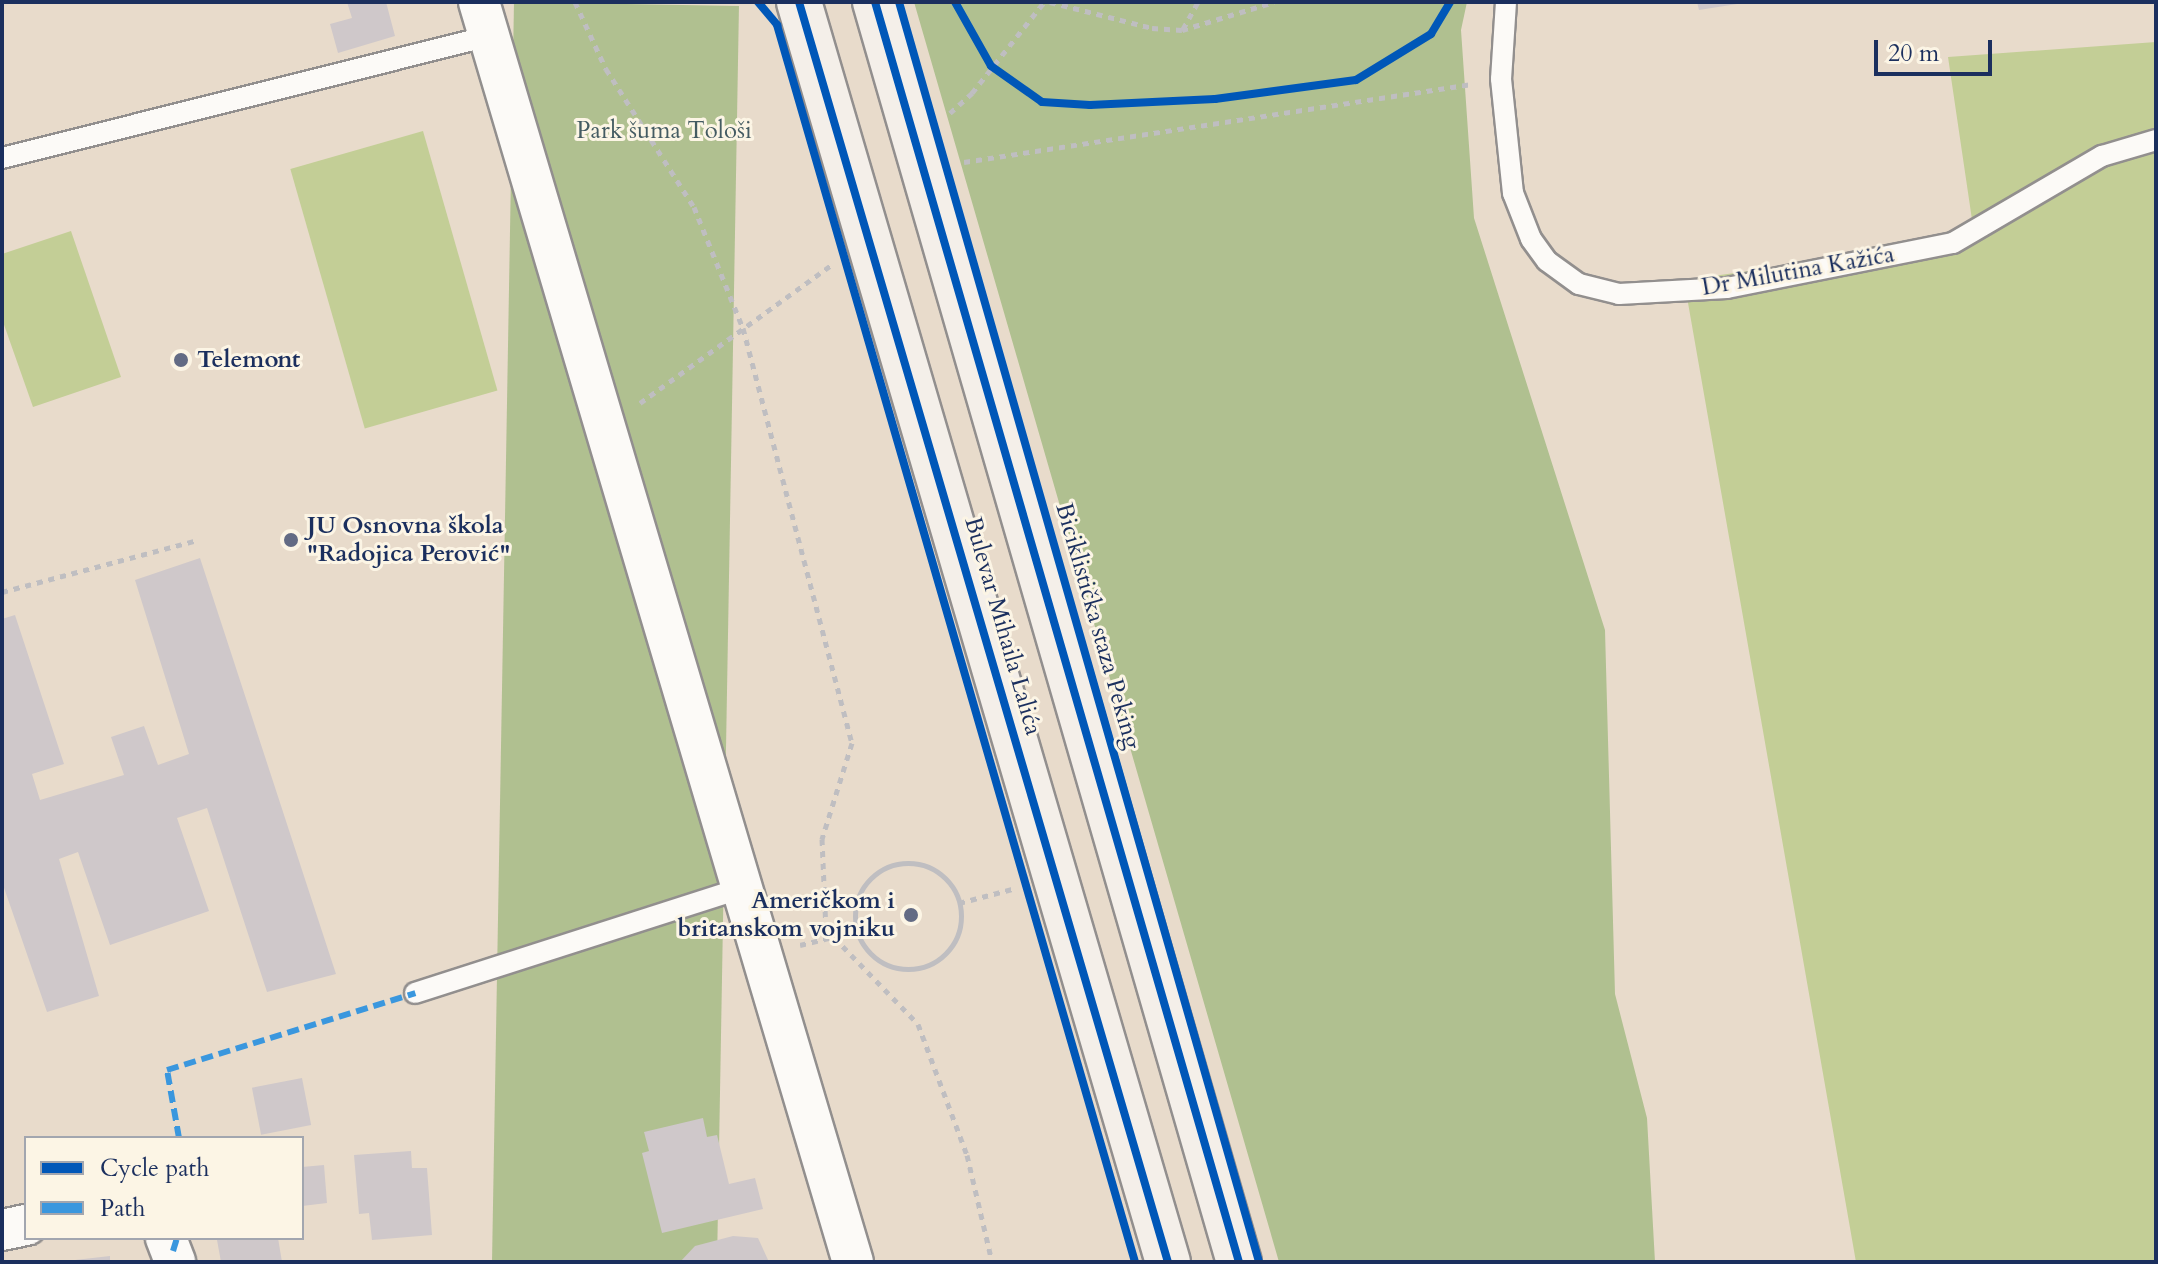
<!DOCTYPE html>
<meta charset="utf-8">
<style>
body{margin:0}
#map{position:relative;width:2158px;height:1264px;overflow:hidden;background:#e8dbcb;font-family:Cardo,serif}
div>[style]{position:absolute}
.green>*{inset:0;background:#c3ce96;transform-origin:0 0}
.forest>*{inset:0;background:#b0c090;transform-origin:0 0}
.building>*{inset:0;background:#cfc8ca;transform-origin:0 0}
.path>*{height:5px;margin-top:-2.5px;transform-origin:0;background:repeating-linear-gradient(90deg,#bfbec1 0 6px,transparent 0 12px)}
.path>.ring{margin:-2.5px;padding:0;box-sizing:content-box;background:none;border:5px solid #bfbec1;border-radius:50%}
.roads{filter:drop-shadow(2px 0 #928f8e) drop-shadow(-2px 0 #928f8e) drop-shadow(0 2px #928f8e) drop-shadow(0 -2px #928f8e)}
.lane>*{height:20px;margin:-10px;padding:0 10px;transform-origin:10px;border-radius:10px;background:#fcfaf7}
.street>*{height:40px;margin:-20px;padding:0 20px;transform-origin:20px;border-radius:20px;background:#fcfaf7}
.secondary>*{height:44px;margin:-22px;padding:0 22px;transform-origin:22px;border-radius:22px;background:#f4efe9}
.quiet>*{height:6px;margin-top:-3px;transform-origin:0;background:repeating-linear-gradient(90deg,#3a97de 0 12px,transparent 0 18px)}
.cycleway>*{height:8px;margin:-4px;padding:0 4px;transform-origin:4px;border-radius:4px;background:#0057b8}
.dots>*{width:22px;height:22px;translate:-50% -50%;box-sizing:border-box;border:4px solid #fcf5e5;border-radius:50%}
span{translate:-50% -50%;white-space:nowrap;text-align:center;line-height:1.15;-webkit-text-stroke:6px #fcf5e5;paint-order:stroke}
.park-label{font-size:24px;color:#445b62}
.street-label{font-size:24px;color:#1b2f5e}
.poi-label{font-size:24px;color:#1b2f5e;font-weight:700}
.left{translate:0 -50%;text-align:left}
.right{translate:-100% -50%;text-align:right}
.frame{position:absolute;inset:0;border:4px solid #1b2f5e;pointer-events:none}
.legend{position:absolute;left:24px;top:1136px;width:280px;height:104px;box-sizing:border-box;background:#fcf5e5;border:2px solid #a2a6af;margin:0;padding:10px 14px;list-style:none;font-size:24px;color:#1b2f5e}
.legend li{display:flex;align-items:center;gap:16px;height:40px}
.legend b{width:40px;border:2px solid #a2a6af}
.scale{position:absolute;left:1874px;top:40px;width:118px;height:36px;box-sizing:border-box;border:4px solid #1b2f5e;border-top:0;padding-left:10px;font-size:24px;line-height:28px;white-space:nowrap;color:#1b2f5e;-webkit-text-stroke:6px #fcf5e5;paint-order:stroke}
</style>
<div id="map">
<div class="green">
<div style="clip-path:polygon(2156px 42px,2156px 1262px,1856px 1262px,1684px 280px,1975px 240px,1948px 57px)"></div>
<div style="left:423px;top:131px;width:270px;height:138px;rotate:74deg"></div>
<div style="clip-path:polygon(71px 231px,121px 377px,33px 407px,2px 319px,2px 254px)"></div>
</div>
<div class="forest">
<div style="left:514px;top:2px;width:225px;height:1315px;rotate:1deg"></div>
<div style="clip-path:polygon(914px 2px,1467px 2px,1461px 30px,1474px 218px,1605px 630px,1615px 994px,1647px 1118px,1655px 1262px,1279px 1262px)"></div>
</div>
<div class="building">
<div style="clip-path:polygon(347px 2px,386px 2px,395px 36px,338px 53px,330px 24px,352px 18px)"></div>
<div style="clip-path:polygon(1697px 2px,1737px 2px,1737px 4px,1699px 10px)"></div>
<div style="clip-path:polygon(200px 558px,336px 974px,267px 992px,207px 808px,177px 818px,209px 911px,110px 945px,78px 852px,59px 859px,99px 996px,47px 1012px,2px 882px,2px 619px,15px 615px,64px 764px,32px 774px,40px 800px,124px 775px,111px 737px,144px 726px,158px 765px,189px 754px,135px 580px)"></div>
<div style="left:302px;top:1078px;width:48px;height:51px;rotate:79deg"></div>
<div style="clip-path:polygon(703px 1118px,707px 1137px,717px 1135px,729px 1184px,755px 1178px,763px 1209px,662px 1233px,642px 1153px,649px 1151px,644px 1132px)"></div>
<div style="clip-path:polygon(411px 1151px,412px 1168px,427px 1168px,432px 1235px,372px 1240px,369px 1213px,359px 1214px,354px 1155px)"></div>
<div style="clip-path:polygon(324px 1165px,327px 1203px,302px 1206px,302px 1167px)"></div>
<div style="clip-path:polygon(733px 1236px,758px 1238px,769px 1262px,680px 1262px,695px 1246px)"></div>
<div style="clip-path:polygon(229px 1238px,278px 1238px,282px 1262px,221px 1262px,217px 1240px)"></div>
<div style="clip-path:polygon(110px 1256px,110px 1262px,75px 1262px,75px 1260px)"></div>
</div>
<div class="path">
<div style="left:575px;top:2px;width:74px;rotate:65.2deg"></div>
<div style="left:606px;top:69px;width:164px;rotate:57.5deg"></div>
<div style="left:694px;top:207px;width:131px;rotate:68deg"></div>
<div style="left:743px;top:328px;width:429px;rotate:75.3deg"></div>
<div style="left:852px;top:743px;width:101px;rotate:107.4deg"></div>
<div style="left:822px;top:839px;width:90px;rotate:87.5deg"></div>
<div style="left:826px;top:929px;width:132px;rotate:45.9deg"></div>
<div style="left:918px;top:1024px;width:140px;rotate:69.5deg"></div>
<div style="left:967px;top:1155px;width:110px;rotate:76.8deg"></div>
<div style="left:1050px;top:2px;width:105px;rotate:14.3deg"></div>
<div style="left:1152px;top:28px;width:30px;rotate:4deg"></div>
<div style="left:1182px;top:30px;width:96px;rotate:-16.9deg"></div>
<div style="left:1183px;top:29px;width:31px;rotate:-61deg"></div>
<div style="left:950px;top:113px;width:30px;rotate:-42deg"></div>
<div style="left:972px;top:93px;width:116px;rotate:-51.6deg"></div>
<div style="left:964px;top:162px;width:514px;rotate:-8.73deg"></div>
<div style="left:640px;top:403px;width:238px;rotate:-35.8deg"></div>
<div style="left:2px;top:592px;width:203px;rotate:-14.9deg"></div>
<div class="ring" style="left:855px;top:863px;width:101px;height:101px"></div>
<div style="left:959px;top:903px;width:59px;rotate:-14.7deg"></div>
<div style="left:800px;top:945px;width:60px;rotate:-13.6deg"></div>
</div>
<div class="roads">
<div class="lane">
<div style="left:1506px;top:2px;width:77px;rotate:93.7deg"></div>
<div style="left:1501px;top:79px;width:115px;rotate:84deg"></div>
<div style="left:1513px;top:193px;width:49px;rotate:68.6deg"></div>
<div style="left:1531px;top:239px;width:27px;rotate:54deg"></div>
<div style="left:1547px;top:261px;width:39px;rotate:36deg"></div>
<div style="left:1579px;top:284px;width:41px;rotate:14deg"></div>
<div style="left:1619px;top:294px;width:108px;rotate:-3.2deg"></div>
<div style="left:1727px;top:288px;width:230px;rotate:-11.3deg"></div>
<div style="left:1953px;top:243px;width:173px;rotate:-30.3deg"></div>
<div style="left:2102px;top:156px;width:56px;rotate:-16.5deg"></div>
<div style="left:2px;top:158px;width:502px;rotate:-14.06deg"></div>
<div style="left:415px;top:993px;width:347px;rotate:-17.8deg"></div>
</div>
<div class="street">
<div style="left:479px;top:2px;width:1314px;rotate:73.47deg"></div>
<div style="left:2px;top:1230px;width:25px;rotate:-12deg"></div>
<div style="left:166px;top:1238px;width:26px;rotate:69deg"></div>
</div>
<div class="secondary">
<div style="left:799px;top:2px;width:1313px;rotate:73.68deg"></div>
<div style="left:875px;top:2px;width:1312px;rotate:73.89deg"></div>
</div>
</div>
<div class="quiet">
<div style="left:179px;top:1138px;width:69px;rotate:-100deg"></div>
<div style="left:167px;top:1070px;width:260px;rotate:-17.2deg"></div>
<div style="left:173px;top:1251px;width:14px;rotate:-73deg"></div>
</div>
<div class="cycleway">
<div style="left:758px;top:2px;width:30px;rotate:50deg"></div>
<div style="left:777px;top:25px;width:1288px;rotate:73.86deg"></div>
<div style="left:799px;top:2px;width:1313px;rotate:73.68deg"></div>
<div style="left:875px;top:2px;width:1312px;rotate:73.89deg"></div>
<div style="left:899px;top:2px;width:1310px;rotate:74.05deg"></div>
<div style="left:955px;top:2px;width:73px;rotate:60.6deg"></div>
<div style="left:991px;top:66px;width:62px;rotate:35.2deg"></div>
<div style="left:1042px;top:102px;width:48px;rotate:3.6deg"></div>
<div style="left:1090px;top:105px;width:125px;rotate:-2.7deg"></div>
<div style="left:1215px;top:99px;width:142px;rotate:-7.7deg"></div>
<div style="left:1356px;top:80px;width:88px;rotate:-31.5deg"></div>
<div style="left:1431px;top:34px;width:37px;rotate:-59deg"></div>
</div>
<div class="dots">
<div style="left:181px;top:360px;background:#636b84"></div>
<div style="left:291px;top:540px;background:#636b84"></div>
<div style="left:911px;top:915px;background:#636b84"></div>
</div>
<div class="park-label">
<span style="left:664px;top:131px">Park šuma Tološi</span>
</div>
<div class="street-label">
<span style="left:1798px;top:271px;rotate:-10deg">Dr Milutina Kažića</span>
<span style="left:1003px;top:626px;rotate:74deg">Bulevar Mihaila Lalića</span>
<span style="left:1098px;top:626px;rotate:74deg">Biciklistička staza Peking</span>
</div>
<div class="poi-label">
<span class="left" style="left:197px;top:360px">Telemont</span>
<span class="left" style="left:307px;top:540px">JU Osnovna škola<br>"Radojica Perović"</span>
<span class="right" style="left:895px;top:915px">Američkom i<br>britanskom vojniku</span>
</div>
<div class="frame"></div>
<ul class="legend">
<li><b style="height:10px;background:#0057b8"></b>Cycle path</li>
<li><b style="height:10px;background:#3a97de"></b>Path</li>
</ul>
<div class="scale">20 m</div>
</div>
